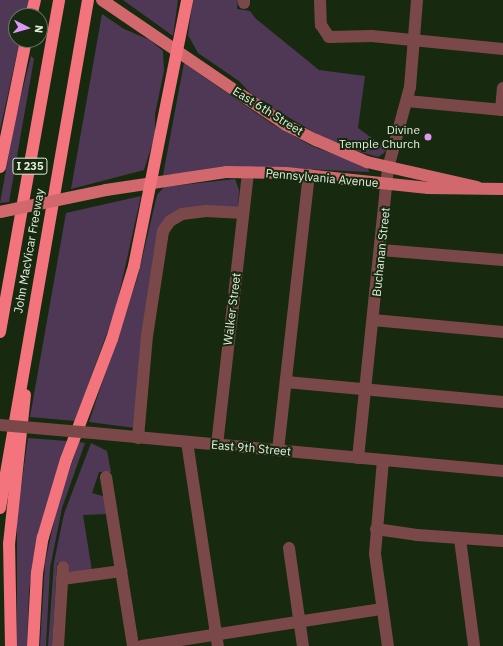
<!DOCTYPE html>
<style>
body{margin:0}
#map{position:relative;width:503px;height:646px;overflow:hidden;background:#172a10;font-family:"IBM Plex Sans",sans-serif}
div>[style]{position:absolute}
.green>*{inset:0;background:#4f3856}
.minor>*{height:12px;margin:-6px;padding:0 6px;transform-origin:6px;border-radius:6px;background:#7b484a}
.major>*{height:12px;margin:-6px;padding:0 6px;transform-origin:6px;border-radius:6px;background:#d1686e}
.highway>*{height:12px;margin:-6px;padding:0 6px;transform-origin:6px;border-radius:6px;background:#f3747c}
.minor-bridge>*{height:12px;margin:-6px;padding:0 6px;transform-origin:6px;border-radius:6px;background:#7b484a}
.major-bridge>*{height:12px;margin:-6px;padding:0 6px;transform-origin:6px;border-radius:6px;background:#d1686e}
.dots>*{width:11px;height:11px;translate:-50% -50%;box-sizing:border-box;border:2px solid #172a10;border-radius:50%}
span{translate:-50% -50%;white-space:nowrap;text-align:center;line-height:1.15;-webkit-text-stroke:4px #172a10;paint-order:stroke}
.shield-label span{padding:1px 3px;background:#172a10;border:1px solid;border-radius:3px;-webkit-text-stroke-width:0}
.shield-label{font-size:11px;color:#e2eede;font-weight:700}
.street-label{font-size:12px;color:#e2eede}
.poi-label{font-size:12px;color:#e2eede}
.right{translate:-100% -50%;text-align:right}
.north{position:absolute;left:8px;top:8px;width:40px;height:40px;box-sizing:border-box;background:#172a10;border:1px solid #687862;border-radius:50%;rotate:96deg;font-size:11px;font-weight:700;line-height:16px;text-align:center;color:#e2eede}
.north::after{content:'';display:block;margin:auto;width:14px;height:18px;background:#dd98f3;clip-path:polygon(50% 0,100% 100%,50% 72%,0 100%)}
</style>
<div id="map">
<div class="green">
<div style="clip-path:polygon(0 0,30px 0,26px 16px,16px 16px,16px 40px,20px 40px,0 130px)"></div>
<div style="clip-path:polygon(123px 0,178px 0,173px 36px,162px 28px)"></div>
<div style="clip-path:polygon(193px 0,238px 0,237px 9px,250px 11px,255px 18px,319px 70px,365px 76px,358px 128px,387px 149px,384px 153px,378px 157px,357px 151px,322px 137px,254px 97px,239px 81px,198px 53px,188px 35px)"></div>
<div style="clip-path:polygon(102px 14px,124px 29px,150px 40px,163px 51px,164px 71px,155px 114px,155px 135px,144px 170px,71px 189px)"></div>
<div style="clip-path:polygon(31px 56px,34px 59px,9px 202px,0 203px,15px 120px)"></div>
<div style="clip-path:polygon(184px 63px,272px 124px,312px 146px,368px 167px,369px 172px,259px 167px,163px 175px)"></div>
<div style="clip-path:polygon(235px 179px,239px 190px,238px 209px,165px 220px,135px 428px,89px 422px,138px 276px,157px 195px,164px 187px)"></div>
<div style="clip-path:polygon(141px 196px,116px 308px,75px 421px,30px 417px,66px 213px)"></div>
<div style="clip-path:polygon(28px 438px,67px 441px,37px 537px,29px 591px,27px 646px,17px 646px,17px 516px)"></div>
<div style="clip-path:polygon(79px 442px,85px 443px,62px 508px,50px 568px,46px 646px,40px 646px,45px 563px,58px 503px)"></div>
<div style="clip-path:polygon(91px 443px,107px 451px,111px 472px,99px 472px,92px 493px,106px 497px,108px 514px,83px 515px,92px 571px,66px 573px,66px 564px,57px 563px,52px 646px,48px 646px,54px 562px,64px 514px)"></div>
</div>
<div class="minor">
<div style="left:320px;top:0;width:25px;rotate:88deg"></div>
<div style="left:321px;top:25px;width:14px;rotate:56deg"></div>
<div style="left:329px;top:37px;width:43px;rotate:-1.3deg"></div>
<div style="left:372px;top:36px;width:132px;rotate:5.7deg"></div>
<div style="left:244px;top:3px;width:3px;rotate:-90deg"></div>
<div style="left:407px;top:101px;width:96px;rotate:5.4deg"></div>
<div style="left:501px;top:110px;width:22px;rotate:-85deg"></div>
<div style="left:381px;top:250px;width:122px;rotate:4.7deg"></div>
<div style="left:373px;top:320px;width:131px;rotate:5.3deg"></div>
<div style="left:286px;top:382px;width:218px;rotate:5.3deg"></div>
<div style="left:93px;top:433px;width:412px;rotate:5.3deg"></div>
<div style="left:138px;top:438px;width:102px;rotate:-85deg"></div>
<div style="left:147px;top:336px;width:106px;rotate:-81.3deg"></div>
<div style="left:163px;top:231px;width:12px;rotate:-55deg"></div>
<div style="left:170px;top:221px;width:14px;rotate:-30deg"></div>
<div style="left:182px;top:214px;width:24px;rotate:-7deg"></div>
<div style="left:206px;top:211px;width:37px;rotate:3deg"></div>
<div style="left:187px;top:442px;width:206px;rotate:81.4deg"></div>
<div style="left:217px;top:445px;width:275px;rotate:-83.5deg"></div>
<div style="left:278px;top:450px;width:277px;rotate:-83.6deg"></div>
<div style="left:358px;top:458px;width:292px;rotate:-84.1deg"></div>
<div style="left:388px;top:168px;width:84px;rotate:-74.8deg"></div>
<div style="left:410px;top:87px;width:87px;rotate:-85.4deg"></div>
<div style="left:383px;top:460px;width:94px;rotate:94.9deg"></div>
<div style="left:375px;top:554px;width:93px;rotate:82deg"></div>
<div style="left:106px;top:477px;width:171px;rotate:80.9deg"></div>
<div style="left:376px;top:529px;width:41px;rotate:8.3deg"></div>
<div style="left:417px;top:535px;width:86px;rotate:4deg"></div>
<div style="left:460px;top:539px;width:108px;rotate:82.5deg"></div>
<div style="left:289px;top:548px;width:99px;rotate:81.9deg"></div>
<div style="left:62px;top:579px;width:60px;rotate:-7.7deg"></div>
<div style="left:58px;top:646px;width:79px;rotate:-86.4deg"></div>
<div style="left:142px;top:646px;width:243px;rotate:-8.8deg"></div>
</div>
<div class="major">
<div style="left:102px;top:0;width:222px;rotate:34.2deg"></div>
<div style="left:286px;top:125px;width:34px;rotate:27deg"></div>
<div style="left:316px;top:140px;width:56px;rotate:23.3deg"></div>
<div style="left:367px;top:162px;width:113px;rotate:12.8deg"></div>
<div style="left:106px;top:190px;width:121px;rotate:-8.5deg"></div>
<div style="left:226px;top:172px;width:60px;rotate:1deg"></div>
<div style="left:286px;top:173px;width:143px;rotate:6deg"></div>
<div style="left:428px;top:188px;width:75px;rotate:0.8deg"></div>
</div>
<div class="highway">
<div style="left:31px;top:16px;width:16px;rotate:-76deg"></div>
<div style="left:0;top:167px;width:130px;rotate:-78.4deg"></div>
<div style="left:0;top:332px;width:337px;rotate:-79.9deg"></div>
<div style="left:0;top:508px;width:516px;rotate:-80.17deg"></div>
<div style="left:11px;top:646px;width:102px;rotate:-91.1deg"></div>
<div style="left:9px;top:544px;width:150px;rotate:-83.9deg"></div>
<div style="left:33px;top:646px;width:73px;rotate:-86.9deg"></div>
<div style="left:37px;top:573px;width:36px;rotate:-81deg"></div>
<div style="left:43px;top:537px;width:80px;rotate:-73.4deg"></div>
<div style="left:66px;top:460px;width:129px;rotate:-69.2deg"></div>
<div style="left:112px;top:339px;width:76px;rotate:-73.2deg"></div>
<div style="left:134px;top:266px;width:271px;rotate:-78.7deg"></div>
</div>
<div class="minor-bridge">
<div style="left:0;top:425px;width:93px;rotate:4.9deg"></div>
</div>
<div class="major-bridge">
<div style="left:0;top:212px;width:108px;rotate:-11.7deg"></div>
</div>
<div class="dots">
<div style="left:428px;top:137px;background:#dd98f3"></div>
</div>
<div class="shield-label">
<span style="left:30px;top:166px">I 235</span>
</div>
<div class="street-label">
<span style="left:268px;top:111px;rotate:32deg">East 6th Street</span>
<span style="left:322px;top:178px;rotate:5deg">Pennsylvania Avenue</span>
<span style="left:29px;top:251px;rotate:-80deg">John MacVicar Freeway</span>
<span style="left:381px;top:252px;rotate:-84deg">Buchanan Street</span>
<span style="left:232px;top:309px;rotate:-83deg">Walker Street</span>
<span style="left:251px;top:448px;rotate:5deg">East 9th Street</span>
</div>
<div class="poi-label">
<span class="right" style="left:420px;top:137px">Divine<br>Temple Church</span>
</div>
<div class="north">N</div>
</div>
